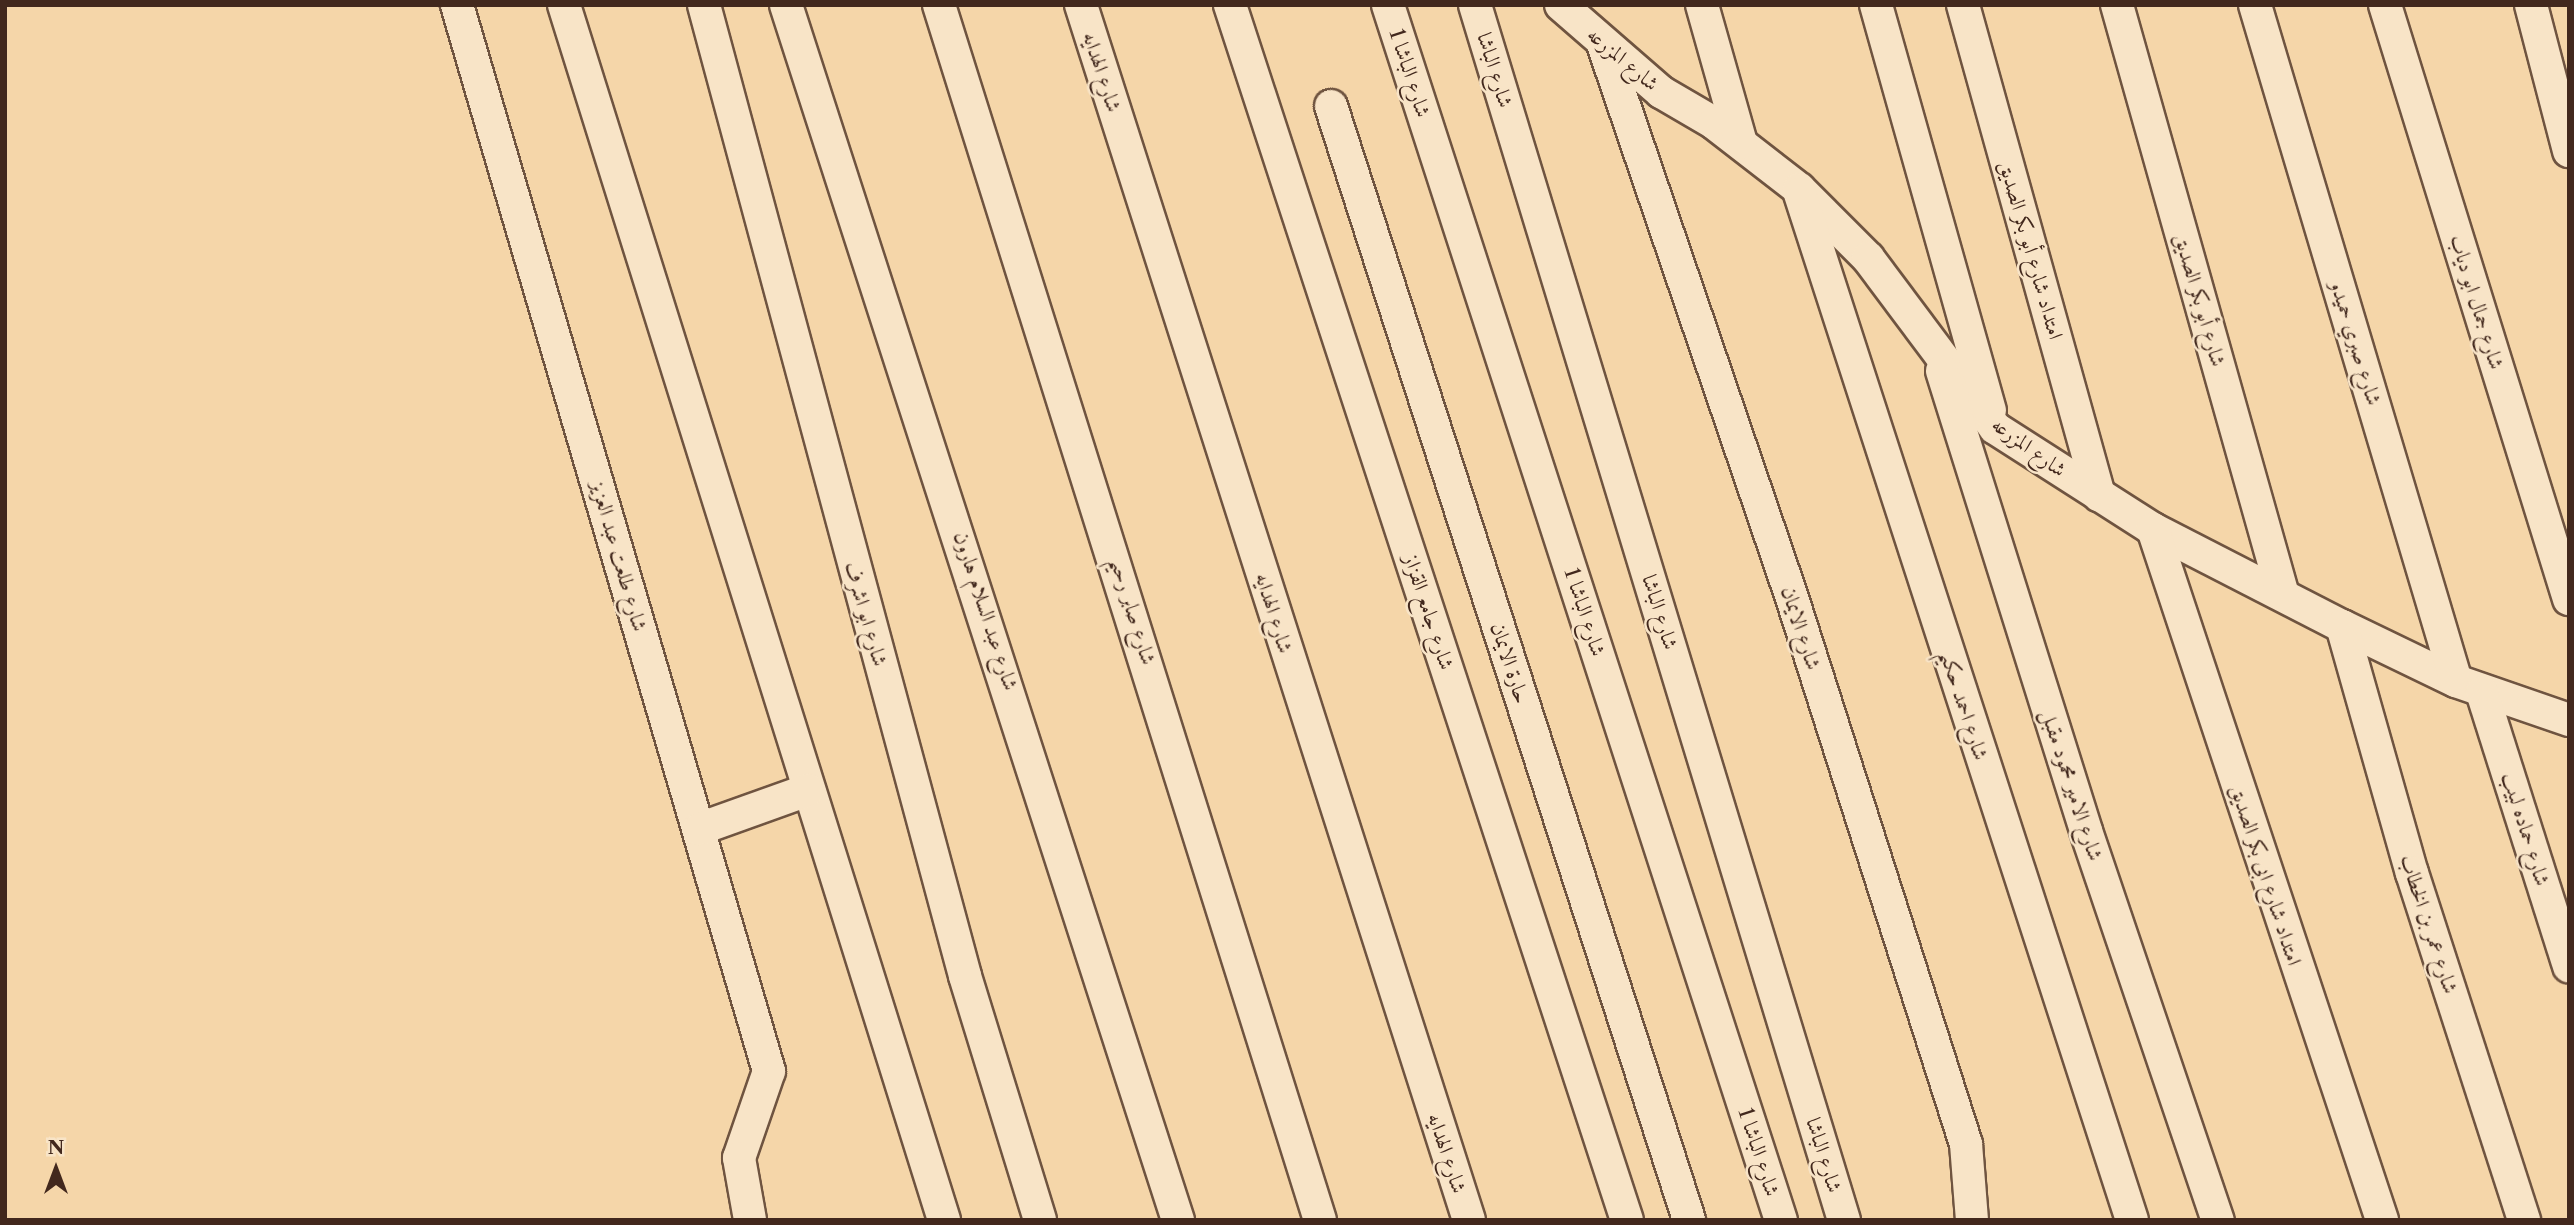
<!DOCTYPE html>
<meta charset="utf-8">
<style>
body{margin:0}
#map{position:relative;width:2574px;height:1225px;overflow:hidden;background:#f5d6a9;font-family:"Libre Caslon Text",Amiri,serif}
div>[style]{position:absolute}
.roads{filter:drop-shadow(2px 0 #6f5440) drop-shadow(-2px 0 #6f5440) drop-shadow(0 2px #6f5440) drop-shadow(0 -2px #6f5440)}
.minor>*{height:32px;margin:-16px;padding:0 16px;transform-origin:16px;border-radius:16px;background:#f8e4c7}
span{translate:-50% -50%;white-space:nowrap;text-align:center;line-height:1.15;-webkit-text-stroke:5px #f8e4c7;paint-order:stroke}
.street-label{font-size:21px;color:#42281d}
.frame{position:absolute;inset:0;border:7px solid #42281d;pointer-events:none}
.north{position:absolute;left:21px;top:1134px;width:70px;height:70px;-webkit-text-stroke:5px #f8e4c7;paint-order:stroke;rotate:0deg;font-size:19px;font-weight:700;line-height:28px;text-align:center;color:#42281d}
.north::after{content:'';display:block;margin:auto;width:24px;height:32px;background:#42281d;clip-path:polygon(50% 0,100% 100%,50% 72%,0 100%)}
</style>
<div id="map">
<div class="roads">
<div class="minor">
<div style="left:457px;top:5px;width:1111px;rotate:73.69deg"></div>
<div style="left:769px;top:1071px;width:92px;rotate:109deg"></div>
<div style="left:739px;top:1158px;width:63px;rotate:79.9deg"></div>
<div style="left:564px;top:5px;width:1273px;rotate:72.63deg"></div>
<div style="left:704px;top:5px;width:1005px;rotate:74.95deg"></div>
<div style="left:965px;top:976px;width:255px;rotate:72.9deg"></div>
<div style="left:786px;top:5px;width:1277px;rotate:72.12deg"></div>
<div style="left:939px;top:5px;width:1273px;rotate:72.59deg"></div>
<div style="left:1081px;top:5px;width:1275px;rotate:72.29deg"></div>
<div style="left:1230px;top:5px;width:1278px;rotate:71.91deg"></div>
<div style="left:1388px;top:5px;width:1277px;rotate:72.08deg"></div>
<div style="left:1475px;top:5px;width:1270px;rotate:73.11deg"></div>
<div style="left:1561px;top:5px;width:133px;rotate:41deg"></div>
<div style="left:1661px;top:92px;width:61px;rotate:30.3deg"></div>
<div style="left:1714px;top:123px;width:108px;rotate:37.8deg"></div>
<div style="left:1799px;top:189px;width:98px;rotate:45deg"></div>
<div style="left:1868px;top:258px;width:212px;rotate:53.2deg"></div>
<div style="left:1995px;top:428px;width:188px;rotate:32.6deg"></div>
<div style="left:2153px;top:529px;width:212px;rotate:27.2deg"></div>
<div style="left:2342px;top:626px;width:127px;rotate:25.8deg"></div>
<div style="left:2456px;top:681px;width:120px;rotate:19deg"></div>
<div style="left:1702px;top:5px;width:143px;rotate:74.2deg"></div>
<div style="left:1876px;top:5px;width:421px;rotate:74.3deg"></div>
<div style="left:1963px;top:5px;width:509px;rotate:74.49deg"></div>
<div style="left:2117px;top:5px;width:613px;rotate:74.29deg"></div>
<div style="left:2255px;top:5px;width:705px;rotate:73.44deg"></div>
<div style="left:2385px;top:5px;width:622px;rotate:72.79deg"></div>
<div style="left:2531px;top:5px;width:151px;rotate:75.4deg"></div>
<div style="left:1603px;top:44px;width:589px;rotate:71.16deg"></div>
<div style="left:1793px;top:601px;width:570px;rotate:72.33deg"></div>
<div style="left:1966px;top:1144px;width:76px;rotate:85.5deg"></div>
<div style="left:1331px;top:106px;width:1170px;rotate:72.18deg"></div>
<div style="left:1800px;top:194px;width:1078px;rotate:72.07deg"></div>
<div style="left:1942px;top:371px;width:482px;rotate:72.6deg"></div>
<div style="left:2086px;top:831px;width:411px;rotate:71.3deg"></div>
<div style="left:2153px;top:529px;width:728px;rotate:71.66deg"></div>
<div style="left:2342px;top:626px;width:257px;rotate:74.2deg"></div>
<div style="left:2412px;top:873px;width:365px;rotate:72.1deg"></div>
<div style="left:2482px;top:692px;width:288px;rotate:72.4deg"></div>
<div style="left:699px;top:829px;width:116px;rotate:-19.7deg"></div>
</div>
</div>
<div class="street-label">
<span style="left:1623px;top:59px;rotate:40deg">شارع المزرعه</span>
<span style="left:1495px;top:70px;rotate:73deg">شارع الباشا</span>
<span style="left:1102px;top:72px;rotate:72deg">شارع الهدايه</span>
<span style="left:1410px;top:73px;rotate:72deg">شارع الباشا 1</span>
<span style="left:2031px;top:250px;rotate:74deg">امتداد شارع أبو بكر الصديق</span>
<span style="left:2200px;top:300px;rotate:74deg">شارع أبو بكر الصديق</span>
<span style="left:2477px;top:302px;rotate:73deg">شارع جمال ابو دياب</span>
<span style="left:2356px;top:343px;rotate:73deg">شارع صبري حميدو</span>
<span style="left:2029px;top:447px;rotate:36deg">شارع المزرعه</span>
<span style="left:619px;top:556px;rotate:74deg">شارع طلعت عبد العزيز</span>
<span style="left:986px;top:611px;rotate:72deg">شارع عبد السلام هارون</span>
<span style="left:1133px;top:611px;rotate:73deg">شارع صابر رحيم</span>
<span style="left:1429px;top:612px;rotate:72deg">شارع جامع القزاز</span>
<span style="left:1585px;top:612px;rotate:72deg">شارع الباشا 1</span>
<span style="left:1660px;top:612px;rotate:73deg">شارع الباشا</span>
<span style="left:1274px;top:613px;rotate:73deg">شارع الهدايه</span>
<span style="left:866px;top:614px;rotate:74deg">شارع ابو اشرف</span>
<span style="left:1801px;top:628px;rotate:72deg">شارع الايمان</span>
<span style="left:1510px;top:663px;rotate:72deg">حارة الايمان</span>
<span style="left:1964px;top:705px;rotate:72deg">شارع احمد حكيم</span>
<span style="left:2072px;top:785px;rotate:72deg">شارع الامير محمود مقبل</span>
<span style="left:2526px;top:829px;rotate:73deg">شارع حماده لبيب</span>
<span style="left:2266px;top:875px;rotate:72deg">امتداد شارع ابى بكر الصديق</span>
<span style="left:2429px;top:924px;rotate:72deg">شارع عمر بن الخطاب</span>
<span style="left:1759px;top:1152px;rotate:72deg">شارع الباشا 1</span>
<span style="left:1447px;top:1153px;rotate:72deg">شارع الهدايه</span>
<span style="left:1824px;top:1155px;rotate:73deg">شارع الباشا</span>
</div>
<div class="frame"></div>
<div class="north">N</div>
</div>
